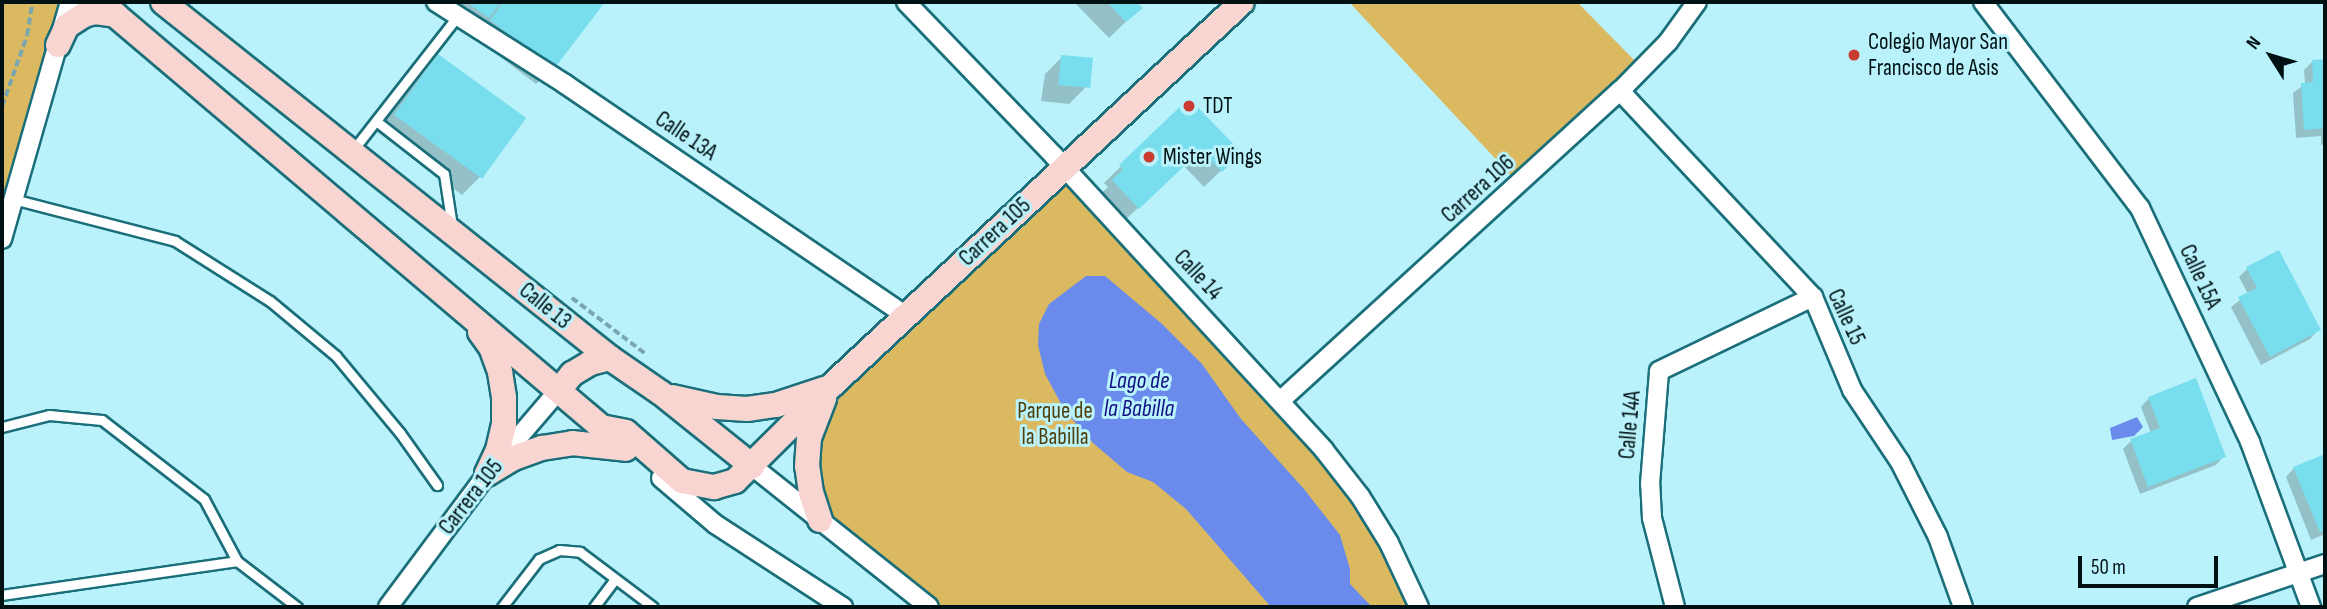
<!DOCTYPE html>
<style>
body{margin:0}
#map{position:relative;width:2327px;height:609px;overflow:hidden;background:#b9f2fb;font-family:"Sofia Sans Condensed",sans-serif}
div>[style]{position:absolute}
.green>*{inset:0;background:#dbb961}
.water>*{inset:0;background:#6b8bec}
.shadow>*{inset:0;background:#0003}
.building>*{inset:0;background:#78deee;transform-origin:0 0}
.path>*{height:3.5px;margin-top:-1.75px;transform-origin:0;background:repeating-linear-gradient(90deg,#7aa6ad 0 7px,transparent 0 10.5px)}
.roads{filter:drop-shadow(2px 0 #1a6f7a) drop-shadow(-2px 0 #1a6f7a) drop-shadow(0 2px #1a6f7a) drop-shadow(0 -2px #1a6f7a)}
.lane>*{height:9px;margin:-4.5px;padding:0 4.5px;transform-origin:4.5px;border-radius:4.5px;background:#fff}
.street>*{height:18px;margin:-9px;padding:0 9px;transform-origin:9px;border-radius:9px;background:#fff}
.secondary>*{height:24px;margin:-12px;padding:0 12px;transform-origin:12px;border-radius:12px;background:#f8d5d1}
.dots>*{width:19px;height:19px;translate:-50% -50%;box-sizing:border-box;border:4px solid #b9f2fb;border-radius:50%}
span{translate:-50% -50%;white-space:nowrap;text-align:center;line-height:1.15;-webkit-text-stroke:6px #b9f2fb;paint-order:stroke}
.poi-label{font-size:23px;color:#001114}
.left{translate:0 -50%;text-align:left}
.street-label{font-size:23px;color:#001114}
.park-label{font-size:23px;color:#513f0a}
.water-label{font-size:24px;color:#100f83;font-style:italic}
.frame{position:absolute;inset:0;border:4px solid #001114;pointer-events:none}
.north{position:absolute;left:2236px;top:21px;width:70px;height:70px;-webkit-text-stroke:5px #b9f2fb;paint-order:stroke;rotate:307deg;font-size:19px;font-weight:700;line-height:28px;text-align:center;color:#001114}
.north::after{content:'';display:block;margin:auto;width:24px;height:32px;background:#001114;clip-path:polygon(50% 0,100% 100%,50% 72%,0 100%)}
.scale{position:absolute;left:2078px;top:556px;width:140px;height:32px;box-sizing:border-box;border:4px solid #001114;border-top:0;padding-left:9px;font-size:21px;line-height:24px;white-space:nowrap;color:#001114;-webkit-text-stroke:5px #b9f2fb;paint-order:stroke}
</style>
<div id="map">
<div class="green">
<div style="clip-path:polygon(2px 2px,70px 2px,2px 239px)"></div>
<div style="clip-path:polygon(1349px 2px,1577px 2px,1642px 68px,1519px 184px)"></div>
<div style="clip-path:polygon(1065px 167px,1324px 450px,1419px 607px,929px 607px,820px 520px,817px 411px)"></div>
</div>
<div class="water">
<div style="clip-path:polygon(1086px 276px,1105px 276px,1161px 323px,1202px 364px,1241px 419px,1304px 489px,1340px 535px,1350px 569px,1350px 584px,1372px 607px,1271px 607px,1186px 509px,1153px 482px,1127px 472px,1093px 443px,1065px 411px,1045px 374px,1038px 345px,1039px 324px,1049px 304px)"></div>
<div style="clip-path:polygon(2137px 417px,2143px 427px,2134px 436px,2112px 440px,2110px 428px)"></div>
</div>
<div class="shadow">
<div style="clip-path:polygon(426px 2px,603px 2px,553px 68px,536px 84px,474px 37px,485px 24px,471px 34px)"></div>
<div style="clip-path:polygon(1074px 2px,1134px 2px,1140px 8px,1109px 38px)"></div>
<div style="clip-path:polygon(438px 56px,523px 119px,479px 178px,462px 195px,376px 131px)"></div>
<div style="clip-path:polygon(1062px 57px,1086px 87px,1069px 104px,1041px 101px,1045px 74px)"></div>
<div style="clip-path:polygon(2325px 60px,2325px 144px,2321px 145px,2321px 136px,2296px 138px,2293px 93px,2305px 84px,2304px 70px,2313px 61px)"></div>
<div style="clip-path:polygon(1189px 100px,1239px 153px,1204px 187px,1183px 165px,1121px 224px,1096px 198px,1108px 187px,1104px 183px)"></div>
<div style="clip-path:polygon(2247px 269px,2318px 330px,2310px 339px,2261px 365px,2231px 307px,2248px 294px,2239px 277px)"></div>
<div style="clip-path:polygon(2149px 398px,2224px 456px,2216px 465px,2140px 494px,2123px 449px,2131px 441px,2151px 433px,2141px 407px)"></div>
<div style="clip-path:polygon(2325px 455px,2325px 534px,2311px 540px,2286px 477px,2294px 468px)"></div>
</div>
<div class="building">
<div style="clip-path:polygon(466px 2px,501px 2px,489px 18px)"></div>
<div style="clip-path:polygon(503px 2px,605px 2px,554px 69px,490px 20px)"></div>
<div style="clip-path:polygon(1107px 2px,1136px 2px,1143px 8px,1126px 22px)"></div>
<div style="left:438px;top:54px;width:109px;height:75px;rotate:36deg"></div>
<div style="left:1061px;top:55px;width:32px;height:30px;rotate:5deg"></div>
<div style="clip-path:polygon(2325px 59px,2325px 128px,2304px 130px,2301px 83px,2313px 82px,2312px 60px)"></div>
<div style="clip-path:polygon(1189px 98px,1242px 153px,1222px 172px,1201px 150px,1139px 209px,1112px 180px,1123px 169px,1119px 165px)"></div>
<div style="clip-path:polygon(2279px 250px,2321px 330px,2270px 357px,2238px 297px,2257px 288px,2246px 267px)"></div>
<div style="clip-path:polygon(2196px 378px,2226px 457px,2148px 487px,2130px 439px,2160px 428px,2148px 397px)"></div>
<div style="clip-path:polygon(2325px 454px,2325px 530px,2320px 532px,2293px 467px)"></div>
</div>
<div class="path">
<div style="left:2px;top:106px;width:75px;rotate:-70.6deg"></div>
<div style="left:27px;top:35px;width:33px;rotate:-81deg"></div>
<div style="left:572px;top:298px;width:94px;rotate:37.2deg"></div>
</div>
<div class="roads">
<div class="lane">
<div style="left:376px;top:121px;width:86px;rotate:37.9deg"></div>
<div style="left:444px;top:174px;width:53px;rotate:81.3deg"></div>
<div style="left:353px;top:150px;width:169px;rotate:-52deg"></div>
<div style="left:13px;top:199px;width:167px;rotate:14.5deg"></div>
<div style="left:175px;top:241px;width:112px;rotate:32.3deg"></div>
<div style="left:270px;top:301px;width:86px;rotate:39.8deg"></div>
<div style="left:336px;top:356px;width:100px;rotate:50.3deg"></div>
<div style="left:400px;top:433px;width:64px;rotate:54.6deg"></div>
<div style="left:2px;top:427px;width:49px;rotate:-14.3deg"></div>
<div style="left:49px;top:415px;width:53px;rotate:5.4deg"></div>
<div style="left:102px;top:420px;width:129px;rotate:37.8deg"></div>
<div style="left:204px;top:499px;width:70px;rotate:62deg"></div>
<div style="left:237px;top:561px;width:76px;rotate:37.5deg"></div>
<div style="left:2px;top:595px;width:237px;rotate:-8.2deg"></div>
<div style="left:502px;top:607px;width:61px;rotate:-52.4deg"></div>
<div style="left:539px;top:559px;width:22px;rotate:-24deg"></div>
<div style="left:559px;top:550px;width:21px;rotate:5deg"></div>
<div style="left:580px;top:552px;width:91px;rotate:37deg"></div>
<div style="left:594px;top:607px;width:35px;rotate:-53deg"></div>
</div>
<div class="street">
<div style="left:436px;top:2px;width:153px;rotate:32.4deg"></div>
<div style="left:565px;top:84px;width:412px;rotate:34.2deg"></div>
<div style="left:906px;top:2px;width:214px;rotate:46.1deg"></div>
<div style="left:1054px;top:156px;width:399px;rotate:47.4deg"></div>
<div style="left:1324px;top:450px;width:58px;rotate:52deg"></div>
<div style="left:1360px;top:496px;width:55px;rotate:58.3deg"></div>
<div style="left:1389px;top:543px;width:71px;rotate:64.9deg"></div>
<div style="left:1983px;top:2px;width:259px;rotate:52.7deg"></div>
<div style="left:2140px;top:208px;width:259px;rotate:64.8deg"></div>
<div style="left:2250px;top:442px;width:176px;rotate:69.7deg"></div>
<div style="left:1620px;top:91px;width:282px;rotate:46.9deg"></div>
<div style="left:1813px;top:297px;width:101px;rotate:67.2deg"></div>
<div style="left:1852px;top:390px;width:87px;rotate:56.3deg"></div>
<div style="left:1900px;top:462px;width:84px;rotate:63.1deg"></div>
<div style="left:1938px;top:537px;width:74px;rotate:70.3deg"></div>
<div style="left:2px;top:239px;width:247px;rotate:-74deg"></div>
<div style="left:1280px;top:401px;width:460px;rotate:-42.4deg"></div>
<div style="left:1620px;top:91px;width:69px;rotate:-45.6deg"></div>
<div style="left:1668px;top:42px;width:49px;rotate:-54.1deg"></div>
<div style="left:752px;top:466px;width:226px;rotate:38.5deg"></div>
<div style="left:661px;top:478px;width:71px;rotate:40.4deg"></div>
<div style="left:715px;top:524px;width:153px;rotate:33deg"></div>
<div style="left:388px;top:607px;width:166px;rotate:-53.3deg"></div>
<div style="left:487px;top:474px;width:111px;rotate:-49.4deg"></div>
<div style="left:1675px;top:607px;width:92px;rotate:-104.5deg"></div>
<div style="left:1652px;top:518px;width:34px;rotate:-93deg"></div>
<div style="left:1650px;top:484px;width:113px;rotate:-85.4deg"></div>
<div style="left:1659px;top:371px;width:171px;rotate:-25.7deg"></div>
<div style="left:2197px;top:607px;width:135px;rotate:-18.6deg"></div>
</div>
<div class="secondary">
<div style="left:100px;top:2px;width:671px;rotate:40.29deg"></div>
<div style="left:163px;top:2px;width:571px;rotate:38.53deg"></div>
<div style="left:610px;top:358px;width:62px;rotate:34.5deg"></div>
<div style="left:661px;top:393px;width:117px;rotate:38.7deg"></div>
<div style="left:58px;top:45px;width:21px;rotate:-65deg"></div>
<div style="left:67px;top:26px;width:20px;rotate:-33deg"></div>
<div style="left:84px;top:15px;width:11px;rotate:-15deg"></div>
<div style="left:95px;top:12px;width:21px;rotate:8deg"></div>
<div style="left:480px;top:332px;width:19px;rotate:54deg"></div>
<div style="left:491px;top:347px;width:27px;rotate:70deg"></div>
<div style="left:500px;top:372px;width:26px;rotate:81deg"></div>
<div style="left:504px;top:398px;width:26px;rotate:90deg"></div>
<div style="left:504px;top:424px;width:27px;rotate:103deg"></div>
<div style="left:498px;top:450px;width:26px;rotate:115deg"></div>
<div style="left:559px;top:390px;width:21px;rotate:-51deg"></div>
<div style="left:572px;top:374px;width:21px;rotate:-31deg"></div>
<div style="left:590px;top:363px;width:21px;rotate:-14deg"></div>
<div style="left:672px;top:397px;width:46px;rotate:12.5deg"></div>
<div style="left:717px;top:407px;width:30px;rotate:4deg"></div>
<div style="left:747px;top:409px;width:29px;rotate:-8deg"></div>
<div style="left:776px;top:405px;width:51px;rotate:-18.4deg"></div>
<div style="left:601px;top:427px;width:25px;rotate:11deg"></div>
<div style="left:626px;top:432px;width:74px;rotate:41.2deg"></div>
<div style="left:682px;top:481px;width:33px;rotate:11deg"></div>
<div style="left:714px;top:487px;width:22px;rotate:-16deg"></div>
<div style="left:735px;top:481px;width:135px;rotate:-44.7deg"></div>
<div style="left:831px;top:386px;width:562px;rotate:-43.05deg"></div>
<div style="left:487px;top:474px;width:31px;rotate:-31deg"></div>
<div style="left:514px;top:458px;width:30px;rotate:-20deg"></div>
<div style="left:542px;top:448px;width:30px;rotate:-9deg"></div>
<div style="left:572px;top:443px;width:54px;rotate:6.3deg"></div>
<div style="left:820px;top:520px;width:28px;rotate:-108deg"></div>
<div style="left:811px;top:493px;width:27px;rotate:-98deg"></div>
<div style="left:807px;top:466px;width:28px;rotate:-86deg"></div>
<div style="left:809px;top:438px;width:42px;rotate:-69deg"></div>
</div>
</div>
<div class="dots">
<div style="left:1854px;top:55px;background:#ca3c32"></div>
<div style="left:1189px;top:106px;background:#ca3c32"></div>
<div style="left:1149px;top:157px;background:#ca3c32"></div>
</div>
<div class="poi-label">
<span class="left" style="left:1868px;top:55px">Colegio Mayor San<br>Francisco de Asis</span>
<span class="left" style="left:1203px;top:106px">TDT</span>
<span class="left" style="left:1163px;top:157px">Mister Wings</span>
</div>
<div class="street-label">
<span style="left:686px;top:136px;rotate:34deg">Calle 13A</span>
<span style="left:1478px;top:189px;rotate:-42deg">Carrera 106</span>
<span style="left:995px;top:232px;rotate:-43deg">Carrera 105</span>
<span style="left:1198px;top:275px;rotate:47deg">Calle 14</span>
<span style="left:2200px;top:277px;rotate:65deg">Calle 15A</span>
<span style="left:545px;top:306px;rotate:39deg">Calle 13</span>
<span style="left:1846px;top:317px;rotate:65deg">Calle 15</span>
<span style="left:1630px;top:425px;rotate:-85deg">Calle 14A</span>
<span style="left:471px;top:497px;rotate:-52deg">Carrera 105</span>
</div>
<div class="park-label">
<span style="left:1055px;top:424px">Parque de<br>la Babilla</span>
</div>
<div class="water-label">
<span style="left:1139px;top:395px">Lago de<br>la Babilla</span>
</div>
<div class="frame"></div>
<div class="north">N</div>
<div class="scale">50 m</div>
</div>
